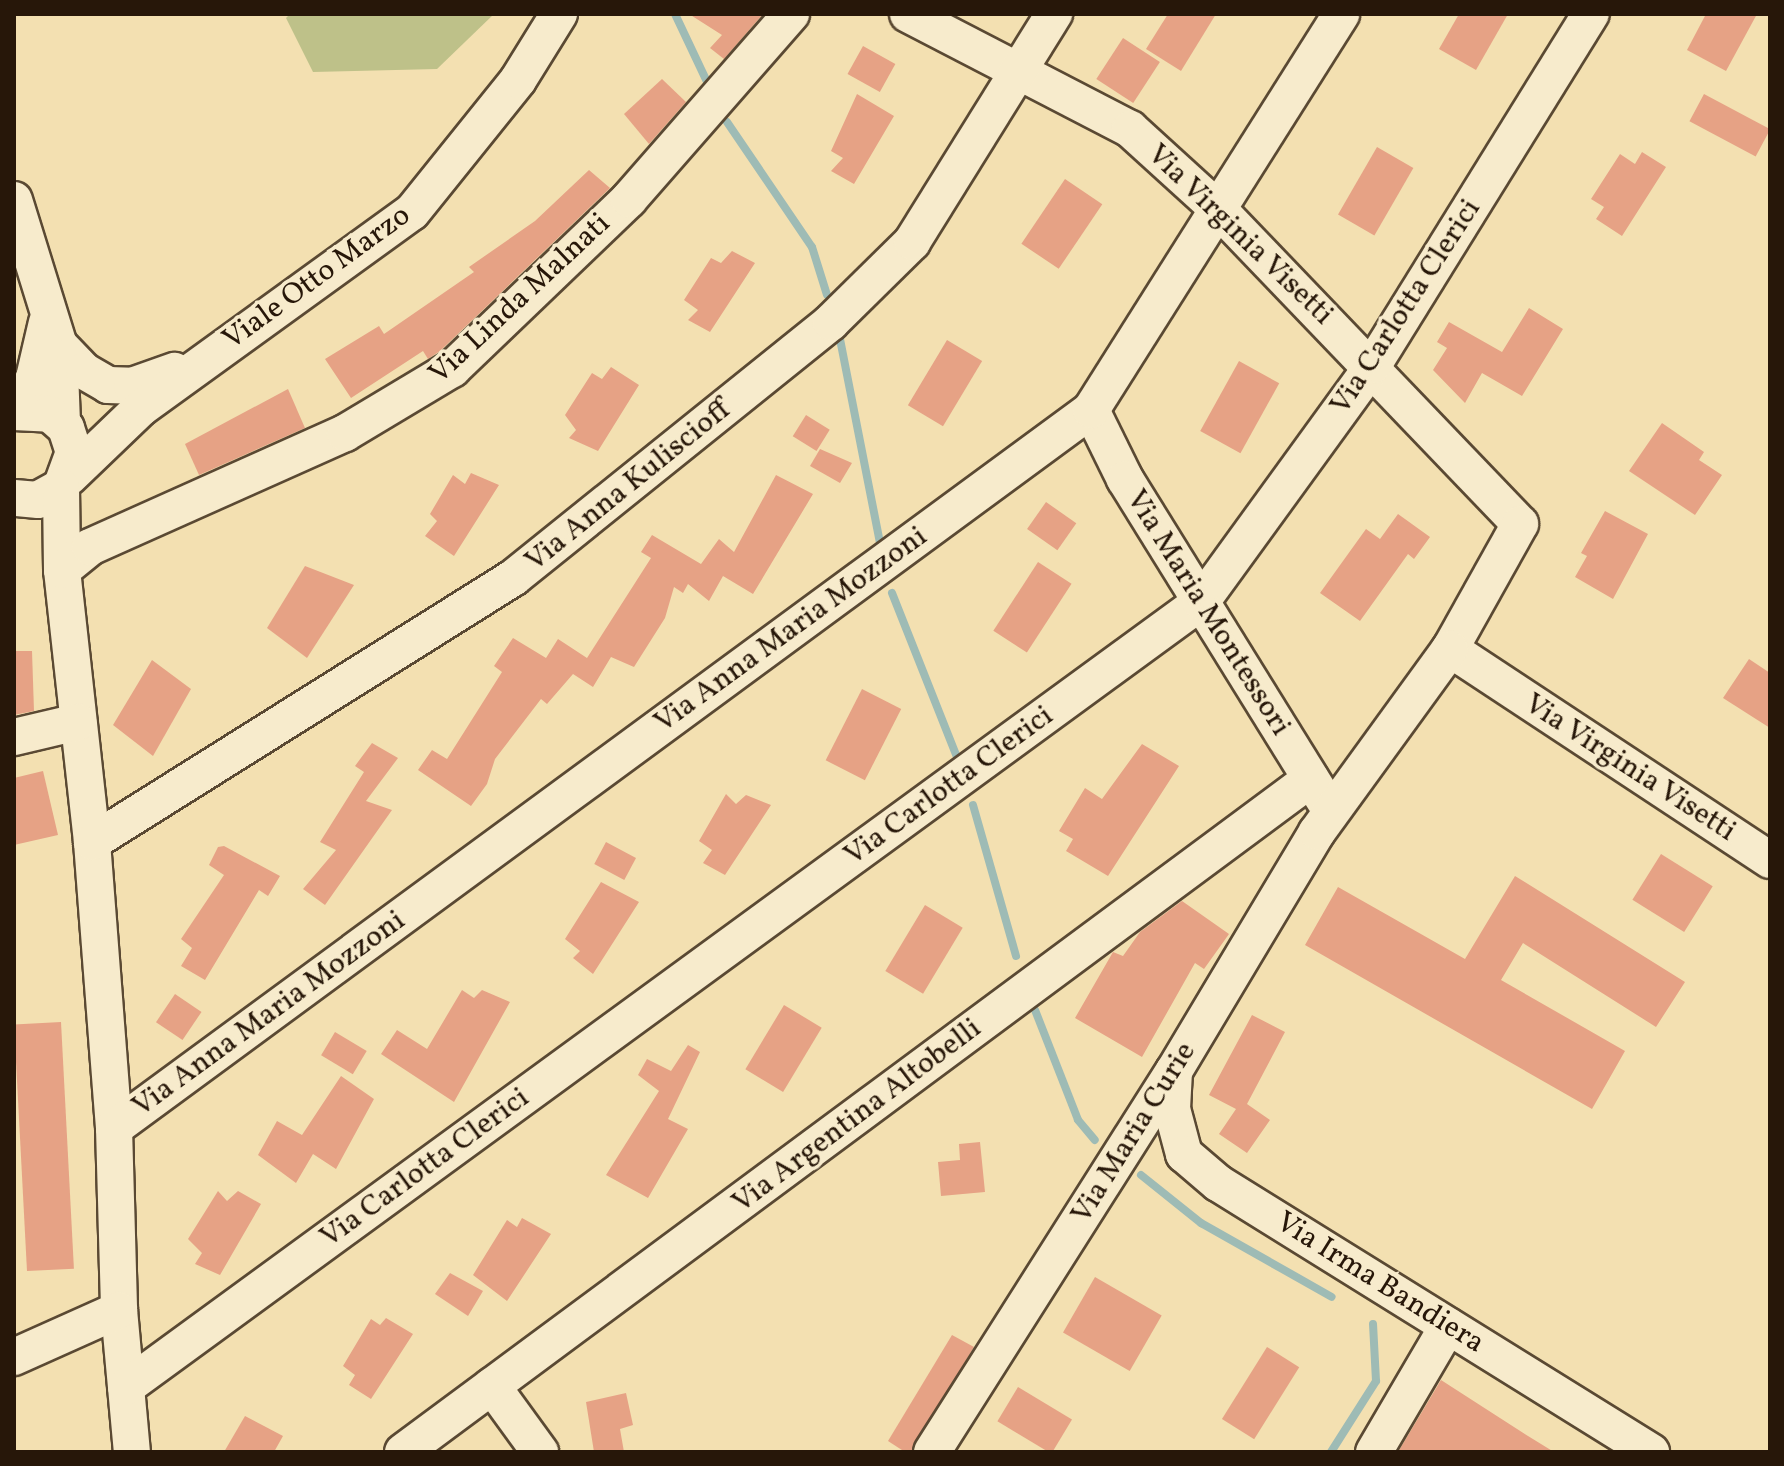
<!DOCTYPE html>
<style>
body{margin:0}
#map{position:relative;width:1784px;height:1466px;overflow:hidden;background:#f3e0b1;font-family:Vollkorn,serif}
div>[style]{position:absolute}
.green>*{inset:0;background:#bec189}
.stream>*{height:8px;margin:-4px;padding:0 4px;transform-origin:4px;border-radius:4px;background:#9ebbb5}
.building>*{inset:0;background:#e6a285;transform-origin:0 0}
.roads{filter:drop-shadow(2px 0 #5a4933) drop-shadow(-2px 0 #5a4933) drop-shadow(0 2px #5a4933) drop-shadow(0 -2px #5a4933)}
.minor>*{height:36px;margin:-18px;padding:0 18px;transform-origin:18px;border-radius:18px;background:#f7ebcc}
span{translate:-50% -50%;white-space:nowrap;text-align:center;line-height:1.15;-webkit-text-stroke:7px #f7ebcc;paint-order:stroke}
.street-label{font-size:30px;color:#271709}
.frame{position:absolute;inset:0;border:16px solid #271709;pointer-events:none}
</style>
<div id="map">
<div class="green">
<div style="clip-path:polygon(290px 14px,494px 14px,437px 69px,313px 72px,286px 18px)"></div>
</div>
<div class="stream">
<div style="left:675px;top:14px;width:84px;rotate:64.7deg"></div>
<div style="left:727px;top:122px;width:151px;rotate:55.8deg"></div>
<div style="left:812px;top:247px;width:50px;rotate:72.6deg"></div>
<div style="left:839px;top:334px;width:213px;rotate:78.9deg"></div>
<div style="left:892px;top:593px;width:180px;rotate:68.4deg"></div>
<div style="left:973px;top:805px;width:157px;rotate:74.1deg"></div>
<div style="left:1035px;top:1010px;width:118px;rotate:68.6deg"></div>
<div style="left:1078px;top:1120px;width:26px;rotate:50deg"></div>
<div style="left:1141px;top:1175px;width:77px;rotate:38.7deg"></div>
<div style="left:1201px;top:1223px;width:150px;rotate:29.5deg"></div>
<div style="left:1331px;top:1452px;width:84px;rotate:-57.6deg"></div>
<div style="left:1376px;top:1381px;width:57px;rotate:-93deg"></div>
</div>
<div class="building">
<div style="clip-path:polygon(689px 14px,763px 14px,724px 59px,710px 48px,722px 35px)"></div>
<div style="clip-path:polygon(1168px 14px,1216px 14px,1181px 71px,1146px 49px)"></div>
<div style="clip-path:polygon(1459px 14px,1508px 14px,1476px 70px,1439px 49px)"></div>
<div style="clip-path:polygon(1706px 14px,1757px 14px,1726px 71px,1687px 50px)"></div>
<div style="left:1123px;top:38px;width:44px;height:49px;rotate:33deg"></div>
<div style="left:863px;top:46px;width:37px;height:32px;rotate:29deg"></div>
<div style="clip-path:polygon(662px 79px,686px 102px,649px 144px,624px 114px)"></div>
<div style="clip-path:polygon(857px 94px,894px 116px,854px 184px,831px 171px,843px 158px,831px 151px)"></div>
<div style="left:1704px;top:94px;width:75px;height:31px;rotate:28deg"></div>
<div style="left:1377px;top:147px;width:42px;height:78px;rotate:30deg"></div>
<div style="clip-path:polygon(1642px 152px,1666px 167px,1622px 236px,1596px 219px,1604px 207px,1591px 199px,1620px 154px,1635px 164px)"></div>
<div style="clip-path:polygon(589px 170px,610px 188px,440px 351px,428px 359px,423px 351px,351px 398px,325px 359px,379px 326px,384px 334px,474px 272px,469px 267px,535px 221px)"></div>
<div style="left:1065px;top:179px;width:45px;height:78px;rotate:34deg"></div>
<div style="clip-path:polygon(732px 251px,755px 263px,710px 332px,688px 320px,698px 310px,684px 300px,711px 258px,721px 263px)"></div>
<div style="clip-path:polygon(1529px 308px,1563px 329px,1522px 396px,1482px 373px,1465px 403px,1433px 370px,1447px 348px,1437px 342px,1449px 322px,1502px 352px)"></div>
<div style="left:947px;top:340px;width:41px;height:76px;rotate:31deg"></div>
<div style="left:1239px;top:361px;width:46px;height:80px;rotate:29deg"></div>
<div style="clip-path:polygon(611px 367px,639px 385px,598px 451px,569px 438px,576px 430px,565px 415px,592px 373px,602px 379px)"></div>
<div style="clip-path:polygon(288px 389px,305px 428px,199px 475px,185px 444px)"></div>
<div style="left:806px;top:415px;width:28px;height:25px;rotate:32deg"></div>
<div style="clip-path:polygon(1662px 423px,1704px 452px,1699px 460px,1722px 475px,1695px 515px,1629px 471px)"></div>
<div style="clip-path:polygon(820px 449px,852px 463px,840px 483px,810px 466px)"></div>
<div style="clip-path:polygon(471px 473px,499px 485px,454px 556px,425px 536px,437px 521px,430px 514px,453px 475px,465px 484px)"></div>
<div style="clip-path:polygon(776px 475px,813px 494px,753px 594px,723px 576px,709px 601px,688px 584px,683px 593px,674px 587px,665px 618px,634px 667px,611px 657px,593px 687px,573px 674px,547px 704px,541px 699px,495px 759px,487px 784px,471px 806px,418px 770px,432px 750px,447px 759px,502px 672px,494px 666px,513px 638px,546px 658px,558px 639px,587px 658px,651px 558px,641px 552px,652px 535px,701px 564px,719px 539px,734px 552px)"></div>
<div style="left:1046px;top:502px;width:37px;height:33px;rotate:35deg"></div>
<div style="clip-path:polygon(1605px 511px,1648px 534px,1613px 599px,1575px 577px,1587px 556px,1581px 553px)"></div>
<div style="clip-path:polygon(1398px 514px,1430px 537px,1414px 559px,1408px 554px,1360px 621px,1320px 593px,1366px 529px,1380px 539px)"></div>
<div style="left:1038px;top:562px;width:40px;height:82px;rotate:33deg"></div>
<div style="clip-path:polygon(305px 566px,354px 585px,307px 658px,267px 628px)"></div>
<div style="clip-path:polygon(14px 651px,32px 651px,34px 711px,14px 715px)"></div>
<div style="clip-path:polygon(1749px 659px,1770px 673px,1770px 728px,1723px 698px)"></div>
<div style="clip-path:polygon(152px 660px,191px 689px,153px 756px,113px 725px)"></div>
<div style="left:862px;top:689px;width:44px;height:80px;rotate:27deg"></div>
<div style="clip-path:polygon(372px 743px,398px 758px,366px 801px,392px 810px,325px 905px,303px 889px,336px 850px,320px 842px,364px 772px,355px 766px)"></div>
<div style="clip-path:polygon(1142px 744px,1179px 766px,1108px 876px,1066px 851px,1073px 839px,1059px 831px,1085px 788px,1102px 799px)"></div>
<div style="clip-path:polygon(43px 771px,58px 835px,14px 845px,14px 778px)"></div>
<div style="clip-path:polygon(726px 794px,736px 804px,746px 795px,771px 805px,725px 875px,703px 863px,712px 850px,699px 841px)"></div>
<div style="left:606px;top:842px;width:34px;height:25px;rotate:28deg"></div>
<div style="clip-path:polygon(224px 846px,280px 876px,268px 896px,259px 890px,205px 980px,181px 966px,192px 948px,181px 939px,224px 875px,209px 865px,218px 847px)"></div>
<div style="left:1661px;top:854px;width:61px;height:54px;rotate:32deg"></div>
<div style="clip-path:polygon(1515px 876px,1685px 982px,1656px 1027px,1523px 943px,1501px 980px,1625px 1051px,1592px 1109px,1305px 945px,1338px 887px,1465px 959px)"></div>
<div style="clip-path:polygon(601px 882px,639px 902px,593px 974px,573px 958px,580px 951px,565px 939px)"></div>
<div style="clip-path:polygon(1182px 901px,1229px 934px,1204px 969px,1195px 963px,1142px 1057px,1075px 1018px,1113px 952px,1123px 956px,1140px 932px)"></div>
<div style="left:925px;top:905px;width:44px;height:77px;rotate:31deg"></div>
<div style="clip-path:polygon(462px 990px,474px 998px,482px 990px,510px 1002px,454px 1102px,381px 1054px,397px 1030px,427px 1049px)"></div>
<div style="left:175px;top:994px;width:32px;height:34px;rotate:34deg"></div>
<div style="left:784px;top:1005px;width:44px;height:75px;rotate:31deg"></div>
<div style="clip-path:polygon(1252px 1015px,1285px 1032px,1247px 1104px,1270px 1120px,1247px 1153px,1219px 1134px,1236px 1109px,1209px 1095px)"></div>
<div style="left:61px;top:1022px;width:247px;height:47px;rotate:87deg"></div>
<div style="left:335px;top:1032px;width:37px;height:27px;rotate:31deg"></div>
<div style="clip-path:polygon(688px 1045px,700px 1052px,668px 1119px,688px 1129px,648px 1198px,606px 1175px,659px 1091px,638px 1075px,647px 1059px,671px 1071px)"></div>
<div style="clip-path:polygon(341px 1076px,374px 1099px,336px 1169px,313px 1154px,296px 1183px,258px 1155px,277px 1121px,302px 1135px)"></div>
<div style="clip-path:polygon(980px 1142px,985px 1192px,941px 1196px,938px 1162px,960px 1160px,959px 1144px)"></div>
<div style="clip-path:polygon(218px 1191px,227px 1201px,238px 1191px,261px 1204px,220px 1275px,195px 1264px,202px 1253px,188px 1239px)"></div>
<div style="clip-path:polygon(522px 1218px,551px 1234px,507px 1301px,473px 1275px,507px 1220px,517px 1227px)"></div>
<div style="clip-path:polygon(450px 1273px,483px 1291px,468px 1316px,435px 1294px)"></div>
<div style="left:1095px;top:1277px;width:77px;height:64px;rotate:30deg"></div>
<div style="clip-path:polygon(386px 1318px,413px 1334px,371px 1399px,349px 1385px,355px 1375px,343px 1366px,371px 1319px,380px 1325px)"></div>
<div style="clip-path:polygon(952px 1335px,974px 1347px,911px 1452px,905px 1452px,888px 1441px)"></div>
<div style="left:1267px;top:1347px;width:38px;height:85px;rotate:32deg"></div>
<div style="clip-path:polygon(1441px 1380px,1528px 1436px,1554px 1452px,1398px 1452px)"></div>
<div style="left:1018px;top:1387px;width:63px;height:40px;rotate:31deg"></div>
<div style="clip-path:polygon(626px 1393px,633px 1425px,620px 1429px,624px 1452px,594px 1452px,586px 1402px)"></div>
<div style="clip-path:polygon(245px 1416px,283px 1436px,274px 1452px,224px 1452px)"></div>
</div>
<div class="roads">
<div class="minor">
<div style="left:908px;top:14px;width:250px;rotate:27.4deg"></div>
<div style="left:1130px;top:129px;width:119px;rotate:42.3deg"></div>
<div style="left:1218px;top:209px;width:436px;rotate:46.2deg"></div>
<div style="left:1520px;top:524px;width:143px;rotate:119.2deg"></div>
<div style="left:1450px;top:649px;width:383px;rotate:33.4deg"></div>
<div style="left:14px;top:200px;width:152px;rotate:72.8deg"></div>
<div style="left:59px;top:345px;width:79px;rotate:87.8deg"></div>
<div style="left:59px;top:345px;width:36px;rotate:46deg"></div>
<div style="left:84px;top:371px;width:28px;rotate:30deg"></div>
<div style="left:108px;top:385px;width:24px;rotate:2deg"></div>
<div style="left:132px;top:386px;width:45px;rotate:-19.7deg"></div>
<div style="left:19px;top:410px;width:35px;rotate:-65deg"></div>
<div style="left:34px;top:378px;width:57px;rotate:-76.9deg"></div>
<div style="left:1091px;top:410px;width:77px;rotate:63.8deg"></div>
<div style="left:1125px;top:479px;width:378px;rotate:58.2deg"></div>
<div style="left:14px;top:412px;width:36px;rotate:3deg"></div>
<div style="left:50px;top:414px;width:21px;rotate:41deg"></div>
<div style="left:66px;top:428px;width:25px;rotate:72deg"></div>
<div style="left:74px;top:452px;width:37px;rotate:110deg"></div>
<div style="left:61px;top:487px;width:26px;rotate:151deg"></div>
<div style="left:38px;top:500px;width:24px;rotate:-175deg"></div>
<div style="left:69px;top:477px;width:100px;rotate:-43.8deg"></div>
<div style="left:141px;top:408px;width:334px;rotate:-35.9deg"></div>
<div style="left:412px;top:212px;width:169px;rotate:-51.2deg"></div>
<div style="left:518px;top:80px;width:78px;rotate:-58.2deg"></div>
<div style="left:61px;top:487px;width:83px;rotate:89.3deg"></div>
<div style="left:62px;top:570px;width:274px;rotate:83.7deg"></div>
<div style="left:92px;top:842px;width:287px;rotate:85.6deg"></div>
<div style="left:114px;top:1128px;width:182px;rotate:88.4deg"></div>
<div style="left:119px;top:1310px;width:143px;rotate:84.8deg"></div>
<div style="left:62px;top:570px;width:36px;rotate:-39deg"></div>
<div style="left:90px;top:547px;width:279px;rotate:-24.1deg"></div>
<div style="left:345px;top:433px;width:125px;rotate:-30.9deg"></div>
<div style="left:452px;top:369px;width:245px;rotate:-43.8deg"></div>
<div style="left:629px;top:199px;width:246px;rotate:-48.8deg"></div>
<div style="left:14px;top:737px;width:66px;rotate:-13.2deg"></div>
<div style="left:92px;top:842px;width:497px;rotate:-32.1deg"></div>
<div style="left:513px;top:578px;width:408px;rotate:-38.8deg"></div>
<div style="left:831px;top:322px;width:114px;rotate:-44.6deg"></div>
<div style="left:912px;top:242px;width:269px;rotate:-58.1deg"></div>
<div style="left:1174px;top:1071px;width:38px;rotate:93deg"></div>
<div style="left:1172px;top:1109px;width:47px;rotate:75.1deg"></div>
<div style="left:1184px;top:1154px;width:45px;rotate:40.5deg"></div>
<div style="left:1218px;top:1183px;width:510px;rotate:31.85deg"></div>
<div style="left:114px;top:1128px;width:1212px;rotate:-36.31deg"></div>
<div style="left:1091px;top:410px;width:468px;rotate:-57.7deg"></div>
<div style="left:14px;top:1357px;width:115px;rotate:-24.1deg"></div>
<div style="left:492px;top:1386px;width:82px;rotate:54deg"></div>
<div style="left:126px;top:1387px;width:1331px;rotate:-36.14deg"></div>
<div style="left:1201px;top:602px;width:293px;rotate:-54deg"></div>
<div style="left:1373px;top:365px;width:413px;rotate:-58.2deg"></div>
<div style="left:403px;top:1452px;width:1130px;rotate:-36.55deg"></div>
<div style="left:932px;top:1452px;width:451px;rotate:-57.6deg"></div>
<div style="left:1174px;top:1071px;width:279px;rotate:-59.1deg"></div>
<div style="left:1317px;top:832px;width:226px;rotate:-54deg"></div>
<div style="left:1374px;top:1452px;width:146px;rotate:-59.6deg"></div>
</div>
</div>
<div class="street-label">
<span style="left:1240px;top:235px;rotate:44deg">Via Virginia Visetti</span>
<span style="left:317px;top:278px;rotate:-36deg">Viale Otto Marzo</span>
<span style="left:520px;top:299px;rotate:-43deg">Via Linda Malnati</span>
<span style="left:1406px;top:307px;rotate:-57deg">Via Carlotta Clerici</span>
<span style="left:628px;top:486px;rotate:-39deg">Via Anna Kuliscioff</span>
<span style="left:1208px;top:613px;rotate:58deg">Via Maria Montessori</span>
<span style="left:791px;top:630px;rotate:-36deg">Via Anna Maria Mozzoni</span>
<span style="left:1630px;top:768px;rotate:33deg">Via Virginia Visetti</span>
<span style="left:949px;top:786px;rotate:-36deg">Via Carlotta Clerici</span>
<span style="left:269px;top:1014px;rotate:-36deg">Via Anna Maria Mozzoni</span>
<span style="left:857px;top:1116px;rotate:-37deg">Via Argentina Altobelli</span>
<span style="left:1134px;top:1133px;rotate:-58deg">Via Maria Curie</span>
<span style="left:425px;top:1168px;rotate:-36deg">Via Carlotta Clerici</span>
<span style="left:1380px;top:1283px;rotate:32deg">Via Irma Bandiera</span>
</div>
<div class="frame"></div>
</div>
